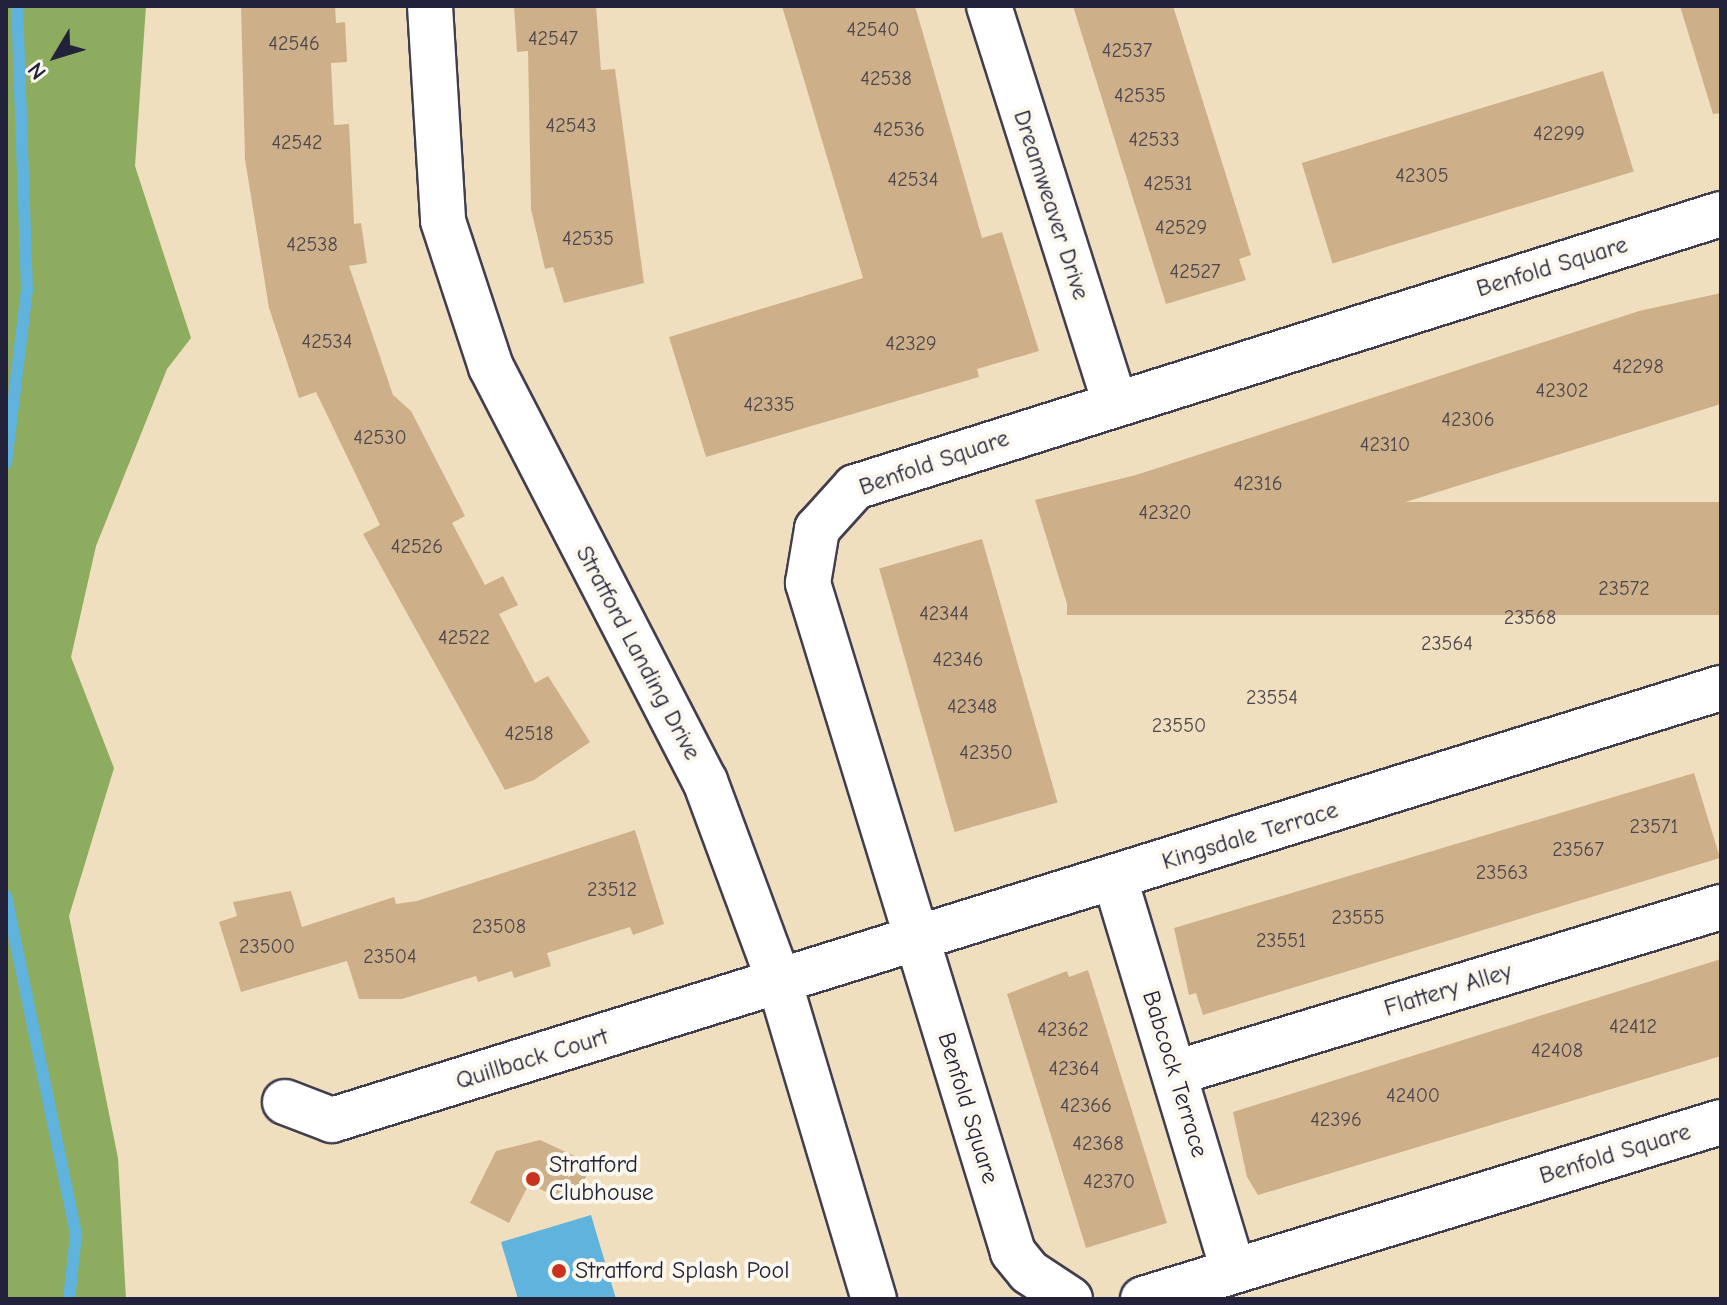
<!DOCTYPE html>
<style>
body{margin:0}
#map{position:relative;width:1727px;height:1305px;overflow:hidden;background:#f0dfbe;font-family:"Comic Neue",sans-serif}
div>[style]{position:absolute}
.forest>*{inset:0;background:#8dac60}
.water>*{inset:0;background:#60b3dc}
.stream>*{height:12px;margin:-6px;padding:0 6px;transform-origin:6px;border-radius:6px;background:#60b3dc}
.building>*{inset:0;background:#cdb089;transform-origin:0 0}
.roads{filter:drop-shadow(2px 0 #413e4f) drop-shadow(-2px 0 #413e4f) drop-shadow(0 2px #413e4f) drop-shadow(0 -2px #413e4f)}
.street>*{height:44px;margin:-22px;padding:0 22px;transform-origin:22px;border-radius:22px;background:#fff}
.dots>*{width:22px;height:22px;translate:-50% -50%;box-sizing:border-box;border:4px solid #fbf7ec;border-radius:50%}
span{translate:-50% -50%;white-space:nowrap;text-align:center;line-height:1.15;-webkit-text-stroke:8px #fbf7ec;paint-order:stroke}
.number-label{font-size:20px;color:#4d464e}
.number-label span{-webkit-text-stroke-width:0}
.street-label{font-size:24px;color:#22223b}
.poi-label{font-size:24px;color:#22223b}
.left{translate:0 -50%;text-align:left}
.frame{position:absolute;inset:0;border:8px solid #22223b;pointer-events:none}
.north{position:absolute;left:16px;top:16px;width:80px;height:80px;-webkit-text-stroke:6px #fbf7ec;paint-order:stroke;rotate:232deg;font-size:22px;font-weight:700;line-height:32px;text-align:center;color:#22223b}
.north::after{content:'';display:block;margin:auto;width:28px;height:36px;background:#22223b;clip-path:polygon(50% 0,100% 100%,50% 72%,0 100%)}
</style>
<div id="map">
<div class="forest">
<div style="clip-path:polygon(6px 6px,146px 6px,135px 166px,191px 338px,167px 369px,96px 546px,71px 657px,114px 768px,69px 916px,118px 1158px,126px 1299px,6px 1299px)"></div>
</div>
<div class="water">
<div style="clip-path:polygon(591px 1215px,616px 1299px,518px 1299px,501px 1242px)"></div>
</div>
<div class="stream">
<div style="left:6px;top:463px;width:174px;rotate:-83.1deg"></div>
<div style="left:27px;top:290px;width:284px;rotate:-92deg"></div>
<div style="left:6px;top:896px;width:346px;rotate:78.3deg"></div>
<div style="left:76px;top:1235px;width:64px;rotate:96.2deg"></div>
</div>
<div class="building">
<div style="clip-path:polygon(241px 6px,335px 6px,336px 23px,345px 22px,347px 62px,331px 63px,334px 125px,349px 124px,354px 224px,361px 223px,367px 263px,349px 266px,393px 395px,411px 411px,465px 516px,452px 523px,485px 585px,503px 576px,518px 605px,499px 614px,535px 683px,548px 676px,590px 742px,534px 780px,505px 790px,363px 534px,380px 525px,316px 392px,299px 398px,269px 308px,245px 159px)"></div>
<div style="clip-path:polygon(514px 6px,596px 6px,601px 70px,615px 69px,644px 283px,564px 303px,553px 267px,545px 269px,531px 209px,528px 51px,517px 52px)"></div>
<div style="clip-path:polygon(782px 6px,915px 6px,982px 238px,1002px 232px,1039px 351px,977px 369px,979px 377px,706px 457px,669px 337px,863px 278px)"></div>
<div style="clip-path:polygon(1073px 6px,1173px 6px,1251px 255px,1239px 259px,1246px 280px,1166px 304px)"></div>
<div style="clip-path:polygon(1680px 6px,1721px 6px,1721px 113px,1713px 114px)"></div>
<div style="left:1603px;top:71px;width:105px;height:315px;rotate:73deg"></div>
<div style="clip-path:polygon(1721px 293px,1721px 404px,1068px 607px,1035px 500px,1136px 475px,1639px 311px)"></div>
<div style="left:1721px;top:502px;width:113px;height:654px;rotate:90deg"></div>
<div style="left:982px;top:539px;width:274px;height:107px;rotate:74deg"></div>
<div style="clip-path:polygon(1694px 773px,1720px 858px,1203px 1015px,1196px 993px,1189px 995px,1174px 928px)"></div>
<div style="clip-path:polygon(635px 830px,664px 924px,633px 935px,630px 927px,547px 953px,551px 966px,514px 978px,512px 971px,478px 982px,476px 976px,402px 999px,359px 999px,347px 961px,241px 992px,219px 922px,237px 916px,233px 902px,291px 891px,302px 927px,394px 897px,396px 904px,417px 901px)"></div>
<div style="clip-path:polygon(1721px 959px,1721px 1056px,1258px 1195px,1247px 1177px,1233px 1112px)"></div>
<div style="clip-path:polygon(1088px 970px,1167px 1223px,1086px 1248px,1007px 994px,1067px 971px,1069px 977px)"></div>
<div style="clip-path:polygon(540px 1140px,592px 1164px,573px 1204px,529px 1184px,509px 1223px,470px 1203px,496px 1151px)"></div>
</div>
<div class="roads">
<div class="street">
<div style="left:430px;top:6px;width:215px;rotate:86.5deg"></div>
<div style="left:443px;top:221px;width:154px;rotate:71.8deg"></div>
<div style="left:491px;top:367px;width:466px;rotate:62.7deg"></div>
<div style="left:705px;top:781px;width:216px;rotate:69.7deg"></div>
<div style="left:780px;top:984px;width:329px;rotate:73.4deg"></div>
<div style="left:989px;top:6px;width:417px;rotate:72.4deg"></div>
<div style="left:1115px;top:879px;width:408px;rotate:73.2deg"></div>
<div style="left:1175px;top:1073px;width:571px;rotate:-16.91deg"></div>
<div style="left:285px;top:1102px;width:50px;rotate:21deg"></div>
<div style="left:332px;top:1120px;width:1455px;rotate:-17.28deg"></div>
<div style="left:1070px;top:1299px;width:49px;rotate:-146.6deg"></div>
<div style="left:1029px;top:1272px;width:26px;rotate:-129deg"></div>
<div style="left:1013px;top:1252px;width:700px;rotate:-107.04deg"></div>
<div style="left:808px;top:583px;width:55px;rotate:-80.5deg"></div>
<div style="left:817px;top:529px;width:57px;rotate:-47.9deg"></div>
<div style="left:855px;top:487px;width:908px;rotate:-17.5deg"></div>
<div style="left:1143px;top:1299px;width:604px;rotate:-17.03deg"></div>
</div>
</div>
<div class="dots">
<div style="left:533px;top:1179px;background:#c8321e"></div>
<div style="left:559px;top:1271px;background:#c8321e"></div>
</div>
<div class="number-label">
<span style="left:873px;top:29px">42540</span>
<span style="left:553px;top:38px">42547</span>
<span style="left:294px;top:43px">42546</span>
<span style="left:1127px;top:50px">42537</span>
<span style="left:886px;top:78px">42538</span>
<span style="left:1140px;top:95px">42535</span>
<span style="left:571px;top:125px">42543</span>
<span style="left:899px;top:129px">42536</span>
<span style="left:1559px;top:133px">42299</span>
<span style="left:1154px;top:139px">42533</span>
<span style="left:297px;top:142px">42542</span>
<span style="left:1422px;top:175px">42305</span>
<span style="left:913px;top:179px">42534</span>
<span style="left:1168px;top:183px">42531</span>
<span style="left:1181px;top:227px">42529</span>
<span style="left:588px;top:238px">42535</span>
<span style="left:312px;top:244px">42538</span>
<span style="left:1195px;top:271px">42527</span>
<span style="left:327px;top:341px">42534</span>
<span style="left:911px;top:343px">42329</span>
<span style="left:1638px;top:366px">42298</span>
<span style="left:1562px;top:390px">42302</span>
<span style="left:769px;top:404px">42335</span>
<span style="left:1468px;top:419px">42306</span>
<span style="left:380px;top:437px">42530</span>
<span style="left:1385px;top:444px">42310</span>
<span style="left:1258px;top:483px">42316</span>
<span style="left:1165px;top:512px">42320</span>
<span style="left:417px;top:546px">42526</span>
<span style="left:1624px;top:588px">23572</span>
<span style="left:944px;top:613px">42344</span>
<span style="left:1530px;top:617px">23568</span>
<span style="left:464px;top:637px">42522</span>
<span style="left:1447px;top:643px">23564</span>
<span style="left:958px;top:659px">42346</span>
<span style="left:1272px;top:697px">23554</span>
<span style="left:972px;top:706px">42348</span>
<span style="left:1179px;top:725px">23550</span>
<span style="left:529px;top:733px">42518</span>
<span style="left:986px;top:752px">42350</span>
<span style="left:1654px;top:826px">23571</span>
<span style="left:1578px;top:849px">23567</span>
<span style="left:1502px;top:872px">23563</span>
<span style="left:612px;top:889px">23512</span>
<span style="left:1358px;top:917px">23555</span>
<span style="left:499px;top:926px">23508</span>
<span style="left:1281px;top:940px">23551</span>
<span style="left:267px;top:946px">23500</span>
<span style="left:390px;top:956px">23504</span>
<span style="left:1633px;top:1026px">42412</span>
<span style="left:1063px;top:1029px">42362</span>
<span style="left:1557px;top:1050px">42408</span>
<span style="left:1074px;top:1068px">42364</span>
<span style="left:1413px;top:1095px">42400</span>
<span style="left:1086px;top:1105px">42366</span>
<span style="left:1336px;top:1119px">42396</span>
<span style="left:1098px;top:1143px">42368</span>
<span style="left:1109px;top:1181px">42370</span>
</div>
<div class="street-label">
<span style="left:1051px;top:205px;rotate:72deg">Dreamweaver Drive</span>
<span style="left:1552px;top:267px;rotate:-17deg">Benfold Square</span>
<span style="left:934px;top:463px;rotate:-19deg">Benfold Square</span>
<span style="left:638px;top:653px;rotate:62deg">Stratford Landing Drive</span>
<span style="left:1250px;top:836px;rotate:-17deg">Kingsdale Terrace</span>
<span style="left:1448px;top:990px;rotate:-17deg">Flattery Alley</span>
<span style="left:532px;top:1059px;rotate:-17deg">Quillback Court</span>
<span style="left:1175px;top:1074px;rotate:73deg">Babcock Terrace</span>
<span style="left:968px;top:1108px;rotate:73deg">Benfold Square</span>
<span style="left:1615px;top:1154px;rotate:-17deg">Benfold Square</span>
</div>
<div class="poi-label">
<span class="left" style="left:549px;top:1179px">Stratford<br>Clubhouse</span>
<span class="left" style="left:575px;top:1271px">Stratford Splash Pool</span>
</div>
<div class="frame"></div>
<div class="north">N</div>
</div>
